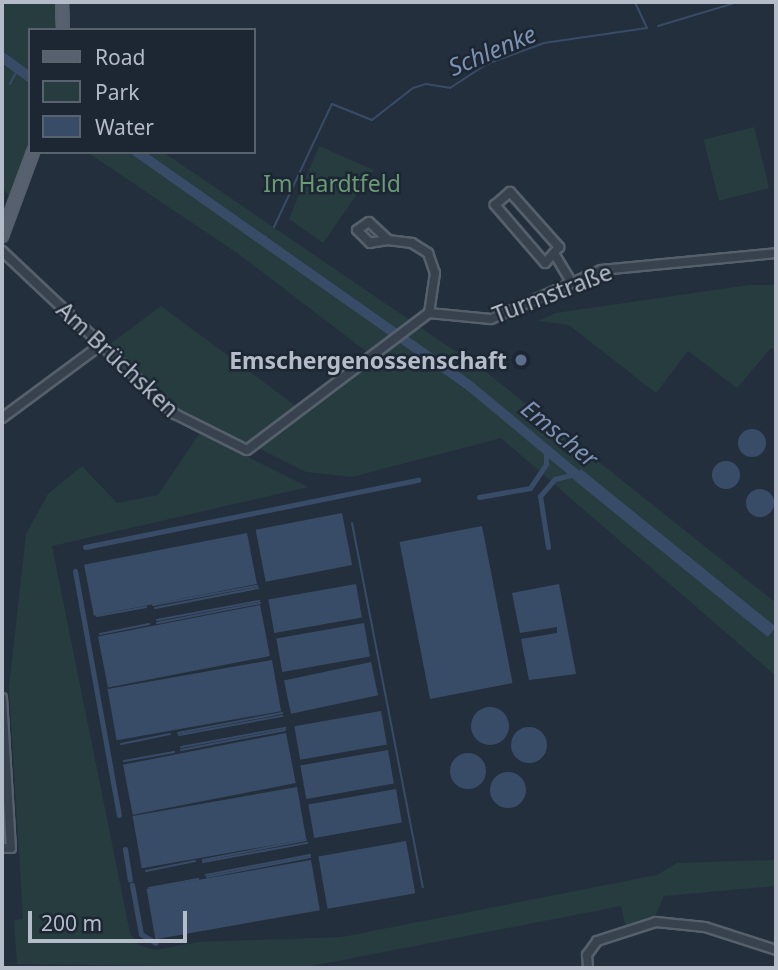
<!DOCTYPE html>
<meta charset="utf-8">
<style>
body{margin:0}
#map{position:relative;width:778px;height:970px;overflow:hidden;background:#242f3e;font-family:"Noto Sans",sans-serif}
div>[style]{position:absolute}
.green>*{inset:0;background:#263c3f;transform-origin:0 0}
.water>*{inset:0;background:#394c67;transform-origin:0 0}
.round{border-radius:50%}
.stream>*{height:2px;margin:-1px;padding:0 1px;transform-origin:1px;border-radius:1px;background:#394c67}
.canal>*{height:5px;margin:-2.5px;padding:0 2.5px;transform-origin:2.5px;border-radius:2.5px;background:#394c67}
.river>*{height:10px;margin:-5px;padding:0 5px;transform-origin:5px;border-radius:5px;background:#394c67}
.roads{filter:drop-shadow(2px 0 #565f6c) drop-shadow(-2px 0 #565f6c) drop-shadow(0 2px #565f6c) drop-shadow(0 -2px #565f6c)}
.minor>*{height:8px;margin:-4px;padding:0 4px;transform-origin:4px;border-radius:4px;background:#38414e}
.major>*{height:10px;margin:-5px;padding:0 5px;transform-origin:5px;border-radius:5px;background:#56606e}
.dots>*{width:19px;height:19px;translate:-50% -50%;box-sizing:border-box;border:4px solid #1d2633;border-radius:50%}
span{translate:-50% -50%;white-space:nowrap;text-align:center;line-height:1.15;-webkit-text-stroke:5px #1d2633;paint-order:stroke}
.park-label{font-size:23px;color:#6b9a76}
.street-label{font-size:23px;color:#b4bcc9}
.poi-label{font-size:23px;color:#b4bcc9;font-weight:700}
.right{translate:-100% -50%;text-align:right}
.water-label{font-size:24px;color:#7c92b1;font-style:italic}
.frame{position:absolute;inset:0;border:4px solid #b4bcc9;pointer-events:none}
.legend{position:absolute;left:28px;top:28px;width:228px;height:126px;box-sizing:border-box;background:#1d2633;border:2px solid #59626f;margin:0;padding:9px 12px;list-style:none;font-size:21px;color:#b4bcc9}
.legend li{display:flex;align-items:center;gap:14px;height:35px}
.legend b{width:35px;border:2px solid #59626f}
.scale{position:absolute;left:28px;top:911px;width:159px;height:32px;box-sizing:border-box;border:4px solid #b4bcc9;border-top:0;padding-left:9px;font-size:21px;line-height:24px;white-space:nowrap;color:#b4bcc9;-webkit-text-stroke:5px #1d2633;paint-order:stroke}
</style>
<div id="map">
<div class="green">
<div style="clip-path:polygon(2px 2px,59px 2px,60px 30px,30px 30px,30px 147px,12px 200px,2px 187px)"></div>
<div style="left:754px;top:127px;width:63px;height:52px;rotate:76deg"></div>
<div style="clip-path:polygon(319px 146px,374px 170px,323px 243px,289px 219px)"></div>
<div style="clip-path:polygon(87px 152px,163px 152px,486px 372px,776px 603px,776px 676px,501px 438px,352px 477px,306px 472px,258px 448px,385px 350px,378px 344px,367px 352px,240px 255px)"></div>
<div style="clip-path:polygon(749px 285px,776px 285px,776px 351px,771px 348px,737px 388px,688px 351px,656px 393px,569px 325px,538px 321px,556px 313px)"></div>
<div style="clip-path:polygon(161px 306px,292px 403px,295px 407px,245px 444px,177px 409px,110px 344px)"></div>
<div style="clip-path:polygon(200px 433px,308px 487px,52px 546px,130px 933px,138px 945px,156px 950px,198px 942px,342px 937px,657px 875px,677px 863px,776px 860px,776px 886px,664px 896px,654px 919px,626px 929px,621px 906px,301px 968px,17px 964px,14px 920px,23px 919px,9px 687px,26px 534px,48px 494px,82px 466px,117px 503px,158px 495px)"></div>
</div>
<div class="water">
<div class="round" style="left:738px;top:429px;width:28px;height:28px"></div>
<div class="round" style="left:712px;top:461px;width:28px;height:28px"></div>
<div style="left:581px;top:469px;width:251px;height:13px;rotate:39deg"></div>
<div class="round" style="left:746px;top:489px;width:28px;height:28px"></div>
<div style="left:342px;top:513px;width:53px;height:88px;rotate:79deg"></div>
<div style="left:482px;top:526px;width:160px;height:84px;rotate:79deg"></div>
<div style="left:247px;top:533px;width:52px;height:166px;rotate:79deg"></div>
<div style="left:356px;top:584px;width:34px;height:89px;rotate:80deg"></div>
<div style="clip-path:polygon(559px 584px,576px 674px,529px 680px,521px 639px,557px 633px,557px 627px,520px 633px,512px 593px)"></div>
<div style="left:260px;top:605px;width:52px;height:165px;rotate:79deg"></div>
<div style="left:364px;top:623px;width:34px;height:89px;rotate:80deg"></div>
<div style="left:272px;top:660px;width:52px;height:167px;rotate:80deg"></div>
<div style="left:371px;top:662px;width:34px;height:89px;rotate:78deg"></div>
<div class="round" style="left:471px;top:707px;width:38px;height:38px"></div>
<div style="left:381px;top:711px;width:34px;height:88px;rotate:80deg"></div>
<div class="round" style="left:511px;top:727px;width:36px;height:36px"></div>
<div style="left:286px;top:733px;width:51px;height:166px;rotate:79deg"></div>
<div style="left:388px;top:750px;width:34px;height:89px;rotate:80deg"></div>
<div class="round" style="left:450px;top:753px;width:36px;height:36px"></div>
<div class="round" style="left:490px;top:772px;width:36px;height:36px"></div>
<div style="left:297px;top:787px;width:53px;height:167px;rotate:80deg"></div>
<div style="left:396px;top:789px;width:34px;height:89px;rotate:80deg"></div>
<div style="left:406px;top:841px;width:53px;height:89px;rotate:80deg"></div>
<div style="left:311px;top:860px;width:51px;height:167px;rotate:80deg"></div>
</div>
<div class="stream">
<div style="left:658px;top:26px;width:84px;rotate:-16.7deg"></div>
<div style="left:10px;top:84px;width:18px;rotate:-63deg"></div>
<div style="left:274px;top:227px;width:136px;rotate:-64.8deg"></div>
<div style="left:332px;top:104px;width:43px;rotate:21.8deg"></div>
<div style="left:372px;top:120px;width:52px;rotate:-38deg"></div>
<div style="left:413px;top:88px;width:14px;rotate:-17deg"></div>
<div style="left:426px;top:84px;width:24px;rotate:9deg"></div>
<div style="left:450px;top:88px;width:44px;rotate:-33deg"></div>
<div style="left:487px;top:64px;width:61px;rotate:-20.2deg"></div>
<div style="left:544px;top:43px;width:104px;rotate:-8.3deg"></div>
<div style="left:647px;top:28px;width:29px;rotate:-115deg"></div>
<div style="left:263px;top:240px;width:5px;rotate:-53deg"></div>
<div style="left:352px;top:523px;width:371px;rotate:79deg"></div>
<div style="left:153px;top:605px;width:106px;rotate:-10.4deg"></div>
<div style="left:155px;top:608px;width:105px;rotate:-11deg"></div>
<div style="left:97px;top:616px;width:50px;rotate:-10.4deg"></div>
<div style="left:157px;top:620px;width:104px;rotate:-10.6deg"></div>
<div style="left:157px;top:623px;width:105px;rotate:-11deg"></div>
<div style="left:100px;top:634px;width:50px;rotate:-11.5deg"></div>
<div style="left:178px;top:733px;width:106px;rotate:-10.9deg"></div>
<div style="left:179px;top:735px;width:105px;rotate:-10.5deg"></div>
<div style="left:121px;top:744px;width:50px;rotate:-11.5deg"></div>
<div style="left:181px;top:747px;width:106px;rotate:-10.4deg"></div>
<div style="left:181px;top:750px;width:106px;rotate:-10.9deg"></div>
<div style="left:124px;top:761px;width:51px;rotate:-10.2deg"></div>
<div style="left:203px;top:860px;width:105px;rotate:-11deg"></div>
<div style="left:203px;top:862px;width:106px;rotate:-10.4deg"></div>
<div style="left:146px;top:871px;width:50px;rotate:-11.5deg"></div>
<div style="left:206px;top:875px;width:106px;rotate:-10.9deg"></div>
<div style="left:207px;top:877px;width:105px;rotate:-11deg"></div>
<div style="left:149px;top:888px;width:50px;rotate:-10.4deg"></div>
</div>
<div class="canal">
<div style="left:479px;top:497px;width:52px;rotate:-10deg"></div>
<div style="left:530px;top:488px;width:29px;rotate:-56deg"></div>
<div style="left:546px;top:464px;width:13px;rotate:-90deg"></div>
<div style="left:85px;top:547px;width:340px;rotate:-11.4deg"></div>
<div style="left:548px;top:547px;width:52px;rotate:-98.9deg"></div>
<div style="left:540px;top:496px;width:23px;rotate:-49deg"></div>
<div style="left:555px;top:479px;width:21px;rotate:-14deg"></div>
<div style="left:75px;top:571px;width:248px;rotate:79.8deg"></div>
<div style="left:125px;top:849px;width:31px;rotate:81deg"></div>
<div style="left:132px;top:885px;width:50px;rotate:79.6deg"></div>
<div style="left:141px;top:934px;width:17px;rotate:31deg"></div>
</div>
<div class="river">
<div style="left:2px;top:57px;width:34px;rotate:36deg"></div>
<div style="left:137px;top:152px;width:408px;rotate:35.1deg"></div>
<div style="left:471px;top:387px;width:148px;rotate:39.8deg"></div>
</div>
<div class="roads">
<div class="minor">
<div style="left:510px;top:192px;width:74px;rotate:48.3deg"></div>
<div style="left:559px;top:247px;width:21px;rotate:131deg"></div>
<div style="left:545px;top:263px;width:77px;rotate:-130.8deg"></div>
<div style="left:495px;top:205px;width:20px;rotate:-41deg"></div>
<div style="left:388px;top:240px;width:18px;rotate:171deg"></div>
<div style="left:370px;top:243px;width:18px;rotate:-135deg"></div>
<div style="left:357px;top:230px;width:14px;rotate:-34deg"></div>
<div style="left:369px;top:222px;width:26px;rotate:43deg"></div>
<div style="left:388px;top:240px;width:24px;rotate:7deg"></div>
<div style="left:412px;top:243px;width:19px;rotate:32deg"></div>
<div style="left:428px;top:253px;width:21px;rotate:71deg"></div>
<div style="left:435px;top:273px;width:40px;rotate:98.5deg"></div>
<div style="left:2px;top:251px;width:238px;rotate:43.3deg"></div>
<div style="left:175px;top:414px;width:80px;rotate:26.6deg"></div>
<div style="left:247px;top:450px;width:228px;rotate:-37deg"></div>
<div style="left:429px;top:313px;width:62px;rotate:5.5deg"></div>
<div style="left:491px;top:319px;width:120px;rotate:-24deg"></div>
<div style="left:601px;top:270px;width:176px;rotate:-5.5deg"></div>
<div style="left:555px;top:255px;width:31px;rotate:59deg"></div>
<div style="left:2px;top:418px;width:124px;rotate:-36.5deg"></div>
<div style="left:2px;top:698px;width:150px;rotate:86.6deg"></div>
<div style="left:11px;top:848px;width:9px;rotate:180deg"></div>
<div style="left:588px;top:968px;width:13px;rotate:-94deg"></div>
<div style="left:587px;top:955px;width:17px;rotate:-54deg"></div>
<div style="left:597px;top:941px;width:62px;rotate:-17.9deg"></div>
<div style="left:656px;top:922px;width:49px;rotate:5.8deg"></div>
<div style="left:705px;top:927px;width:75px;rotate:17.9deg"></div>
</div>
<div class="major">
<div style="left:62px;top:2px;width:28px;rotate:88deg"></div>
<div style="left:2px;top:236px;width:90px;rotate:-69.7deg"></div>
</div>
</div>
<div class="dots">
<div style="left:521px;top:360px;background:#5c6f8a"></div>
</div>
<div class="park-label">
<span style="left:332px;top:183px">Im Hardtfeld</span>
</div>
<div class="street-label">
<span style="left:552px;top:293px;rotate:-21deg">Turmstraße</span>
<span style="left:118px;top:359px;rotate:43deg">Am Brüchsken</span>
</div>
<div class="poi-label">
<span class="right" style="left:507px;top:360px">Emschergenossenschaft</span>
</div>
<div class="water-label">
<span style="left:492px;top:50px;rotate:-23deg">Schlenke</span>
<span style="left:560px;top:433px;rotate:39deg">Emscher</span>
</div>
<div class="frame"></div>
<ul class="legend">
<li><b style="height:9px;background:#56606e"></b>Road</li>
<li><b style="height:19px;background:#263c3f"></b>Park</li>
<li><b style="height:19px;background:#394c67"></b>Water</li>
</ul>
<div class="scale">200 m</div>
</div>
